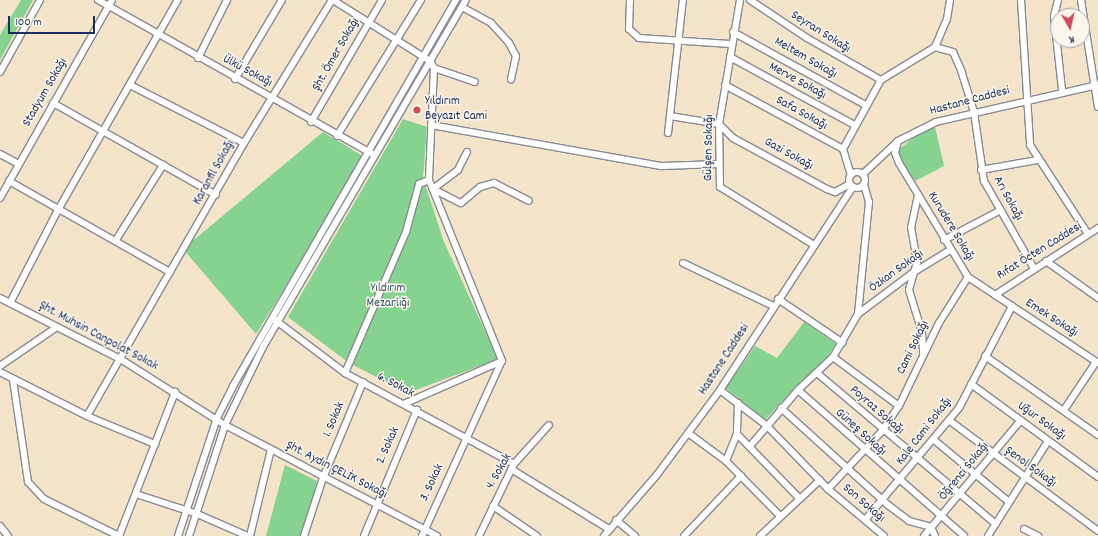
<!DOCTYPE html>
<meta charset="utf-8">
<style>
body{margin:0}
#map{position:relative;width:1098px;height:536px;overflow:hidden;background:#f4e4ca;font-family:Dekko,sans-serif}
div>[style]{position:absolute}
.green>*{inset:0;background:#86d28f}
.roads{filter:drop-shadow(1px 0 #888a94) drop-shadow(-1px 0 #888a94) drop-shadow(0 1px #888a94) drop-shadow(0 -1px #888a94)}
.minor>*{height:6px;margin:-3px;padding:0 3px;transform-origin:3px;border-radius:3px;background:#fff}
.minor>.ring{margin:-3px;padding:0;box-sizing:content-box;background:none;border:6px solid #fff;border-radius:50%}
.dots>*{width:11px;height:11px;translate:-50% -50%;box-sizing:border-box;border:2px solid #fbf7ec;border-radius:50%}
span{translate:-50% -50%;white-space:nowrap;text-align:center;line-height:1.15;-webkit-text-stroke:3px #fbf7ec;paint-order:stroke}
.street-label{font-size:13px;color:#1b2f5e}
.poi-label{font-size:13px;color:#1b2f5e}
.left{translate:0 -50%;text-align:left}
.park-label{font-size:13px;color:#36586a}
.north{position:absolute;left:1050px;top:8px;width:40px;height:40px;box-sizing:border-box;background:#fbf7ec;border:1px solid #a1a7b3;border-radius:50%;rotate:171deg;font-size:11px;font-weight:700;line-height:16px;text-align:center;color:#1b2f5e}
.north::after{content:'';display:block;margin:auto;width:14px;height:18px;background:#d1495b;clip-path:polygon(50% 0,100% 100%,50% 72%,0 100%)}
.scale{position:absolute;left:8px;top:16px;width:87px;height:18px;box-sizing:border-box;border:2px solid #1b2f5e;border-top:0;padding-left:5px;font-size:12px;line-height:14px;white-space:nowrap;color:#1b2f5e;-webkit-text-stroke:3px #fbf7ec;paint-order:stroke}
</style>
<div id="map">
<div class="green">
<div style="clip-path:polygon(21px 0,33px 0,0 60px,0 35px)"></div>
<div style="clip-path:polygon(403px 119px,427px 127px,423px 178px,444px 242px,498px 359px,408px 393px,349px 363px,288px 317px)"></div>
<div style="clip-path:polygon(935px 127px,944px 166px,915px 181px,895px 153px,920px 132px)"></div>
<div style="clip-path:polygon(323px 132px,366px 158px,256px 334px,183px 249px)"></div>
<div style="clip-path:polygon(804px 322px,836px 344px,818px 370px,802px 380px,765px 420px,726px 388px,755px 346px,777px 358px)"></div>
<div style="clip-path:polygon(285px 465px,317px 481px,303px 536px,266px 536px)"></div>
</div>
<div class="roads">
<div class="minor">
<div style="left:98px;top:0;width:314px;rotate:29.3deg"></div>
<div style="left:333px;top:0;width:115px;rotate:32.2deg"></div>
<div style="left:430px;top:61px;width:8px;rotate:60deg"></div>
<div style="left:434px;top:68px;width:112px;rotate:92.6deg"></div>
<div style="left:429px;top:180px;width:195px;rotate:68deg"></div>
<div style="left:502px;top:361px;width:105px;rotate:156.4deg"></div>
<div style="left:630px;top:0;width:29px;rotate:92deg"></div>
<div style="left:629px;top:29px;width:13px;rotate:42deg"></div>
<div style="left:639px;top:38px;width:91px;rotate:3.8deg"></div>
<div style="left:740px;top:0;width:126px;rotate:99.6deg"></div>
<div style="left:719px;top:124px;width:63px;rotate:89.1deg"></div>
<div style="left:720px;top:187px;width:110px;rotate:31.7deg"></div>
<div style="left:750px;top:0;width:69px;rotate:33.7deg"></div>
<div style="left:807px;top:38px;width:85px;rotate:29.6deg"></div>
<div style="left:1021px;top:0;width:145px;rotate:86.4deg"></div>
<div style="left:1030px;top:145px;width:106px;rotate:56.9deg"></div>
<div style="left:1058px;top:0;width:16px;rotate:104deg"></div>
<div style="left:1054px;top:16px;width:74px;rotate:83.8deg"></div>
<div style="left:1081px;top:0;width:108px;rotate:81deg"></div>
<div style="left:462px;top:7px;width:33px;rotate:29deg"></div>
<div style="left:491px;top:23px;width:27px;rotate:48deg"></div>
<div style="left:509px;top:43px;width:15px;rotate:62deg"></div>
<div style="left:516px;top:56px;width:24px;rotate:102deg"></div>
<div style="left:733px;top:32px;width:151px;rotate:28.9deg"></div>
<div style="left:935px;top:47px;width:19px;rotate:16deg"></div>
<div style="left:953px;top:52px;width:20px;rotate:66deg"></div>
<div style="left:961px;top:70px;width:44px;rotate:72.8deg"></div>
<div style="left:974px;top:112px;width:70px;rotate:81.8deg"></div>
<div style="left:984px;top:181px;width:99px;rotate:60.3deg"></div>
<div style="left:730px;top:57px;width:141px;rotate:28.7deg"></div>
<div style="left:198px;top:58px;width:65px;rotate:-63.4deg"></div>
<div style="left:434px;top:68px;width:43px;rotate:18.9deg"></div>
<div style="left:0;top:72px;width:82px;rotate:-60.9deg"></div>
<div style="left:235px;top:79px;width:92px;rotate:-59.3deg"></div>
<div style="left:130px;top:85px;width:128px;rotate:27deg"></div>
<div style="left:725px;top:85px;width:134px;rotate:28.5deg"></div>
<div style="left:843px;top:149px;width:27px;rotate:73deg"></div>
<div style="left:53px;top:103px;width:187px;rotate:29.4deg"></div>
<div style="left:670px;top:116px;width:50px;rotate:9.3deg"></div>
<div style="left:719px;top:124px;width:20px;rotate:45deg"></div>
<div style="left:733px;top:138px;width:107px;rotate:28.5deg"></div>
<div style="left:827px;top:189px;width:9px;rotate:21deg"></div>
<div style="left:835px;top:192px;width:17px;rotate:-28deg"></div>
<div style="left:311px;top:122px;width:141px;rotate:-59.8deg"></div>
<div style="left:431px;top:125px;width:235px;rotate:10.1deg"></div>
<div style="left:662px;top:166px;width:57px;rotate:-2deg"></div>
<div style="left:668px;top:133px;width:134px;rotate:-83.6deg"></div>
<div style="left:337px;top:136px;width:160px;rotate:-58.3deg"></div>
<div style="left:898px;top:141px;width:12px;rotate:104deg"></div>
<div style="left:895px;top:153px;width:11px;rotate:68deg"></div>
<div style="left:899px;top:163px;width:133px;rotate:58.8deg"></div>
<div style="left:968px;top:277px;width:156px;rotate:33.5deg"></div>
<div style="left:843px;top:149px;width:79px;rotate:-61.2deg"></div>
<div style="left:881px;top:80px;width:63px;rotate:-31.4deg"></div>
<div style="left:935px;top:47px;width:30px;rotate:-67deg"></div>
<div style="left:947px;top:19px;width:19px;rotate:-81deg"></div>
<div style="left:467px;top:152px;width:20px;rotate:117deg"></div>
<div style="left:458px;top:170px;width:31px;rotate:143deg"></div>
<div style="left:433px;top:189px;width:31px;rotate:27deg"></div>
<div style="left:461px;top:203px;width:25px;rotate:-40deg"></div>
<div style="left:480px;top:187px;width:15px;rotate:-16deg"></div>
<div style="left:494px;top:183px;width:39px;rotate:27deg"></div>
<div style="left:0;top:154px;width:21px;rotate:28deg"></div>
<div style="left:981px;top:170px;width:57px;rotate:-10.1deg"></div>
<div class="ring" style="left:849px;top:172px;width:10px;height:10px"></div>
<div style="left:863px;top:174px;width:48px;rotate:-43.3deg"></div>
<div style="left:898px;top:141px;width:42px;rotate:-26.6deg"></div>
<div style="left:936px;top:122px;width:166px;rotate:-12.9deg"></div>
<div style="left:9px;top:181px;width:185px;rotate:29.5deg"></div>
<div style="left:918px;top:195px;width:33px;rotate:102deg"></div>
<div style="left:911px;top:227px;width:36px;rotate:80deg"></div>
<div style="left:917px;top:262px;width:29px;rotate:106deg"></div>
<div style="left:909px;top:290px;width:44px;rotate:72.8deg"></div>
<div style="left:922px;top:332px;width:21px;rotate:87deg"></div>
<div style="left:0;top:198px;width:227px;rotate:-60.5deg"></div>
<div style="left:116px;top:240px;width:89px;rotate:-57.9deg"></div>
<div style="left:944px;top:240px;width:64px;rotate:-27.8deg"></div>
<div style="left:1046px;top:261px;width:64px;rotate:35.4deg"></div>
<div style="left:683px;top:263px;width:100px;rotate:25.5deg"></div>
<div style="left:995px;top:295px;width:123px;rotate:-33deg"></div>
<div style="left:0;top:298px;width:137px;rotate:26.9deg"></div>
<div style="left:122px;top:360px;width:122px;rotate:32.3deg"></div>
<div style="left:225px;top:425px;width:239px;rotate:27.6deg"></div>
<div style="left:778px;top:299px;width:78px;rotate:34.1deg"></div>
<div style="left:10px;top:303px;width:105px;rotate:-62.7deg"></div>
<div style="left:58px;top:210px;width:242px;rotate:-60.3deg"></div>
<div style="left:858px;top:314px;width:70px;rotate:-36.9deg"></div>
<div style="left:914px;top:272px;width:42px;rotate:-31.4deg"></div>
<div style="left:275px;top:320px;width:88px;rotate:37.1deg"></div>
<div style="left:345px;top:373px;width:192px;rotate:28.3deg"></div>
<div style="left:985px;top:356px;width:138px;rotate:35deg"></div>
<div style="left:833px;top:357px;width:82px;rotate:36.6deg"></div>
<div style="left:0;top:366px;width:69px;rotate:-34.4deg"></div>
<div style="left:0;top:372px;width:97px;rotate:26.8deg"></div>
<div style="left:87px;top:416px;width:315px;rotate:-60.1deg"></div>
<div style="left:244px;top:143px;width:168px;rotate:-58.4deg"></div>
<div style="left:345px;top:373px;width:154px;rotate:-66.6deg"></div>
<div style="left:406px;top:232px;width:50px;rotate:-74.8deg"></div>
<div style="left:419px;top:184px;width:11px;rotate:-22deg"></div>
<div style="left:817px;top:373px;width:234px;rotate:40.2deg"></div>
<div style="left:13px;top:380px;width:103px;rotate:81.6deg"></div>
<div style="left:28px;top:482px;width:23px;rotate:47deg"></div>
<div style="left:44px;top:499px;width:84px;rotate:26.3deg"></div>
<div style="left:971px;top:384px;width:157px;rotate:36.2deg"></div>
<div style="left:720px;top:390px;width:58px;rotate:37.3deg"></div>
<div style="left:766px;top:425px;width:89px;rotate:45.9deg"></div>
<div style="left:828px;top:489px;width:73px;rotate:40deg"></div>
<div style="left:798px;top:390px;width:221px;rotate:41.3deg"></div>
<div style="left:738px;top:403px;width:31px;rotate:92deg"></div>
<div style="left:737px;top:434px;width:89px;rotate:45.9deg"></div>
<div style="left:781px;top:408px;width:144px;rotate:42.2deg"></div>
<div style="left:888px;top:505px;width:26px;rotate:37deg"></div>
<div style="left:909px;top:521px;width:23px;rotate:15deg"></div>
<div style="left:931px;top:527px;width:10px;rotate:66deg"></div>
<div style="left:1064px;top:410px;width:58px;rotate:-56.3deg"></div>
<div style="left:87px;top:416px;width:74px;rotate:22.4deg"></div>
<div style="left:950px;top:421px;width:184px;rotate:36.6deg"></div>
<div style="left:688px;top:433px;width:47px;rotate:36.4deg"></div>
<div style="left:726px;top:461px;width:76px;rotate:45.5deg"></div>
<div style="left:934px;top:440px;width:96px;rotate:39.5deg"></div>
<div style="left:751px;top:445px;width:72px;rotate:-49.5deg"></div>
<div style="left:798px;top:390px;width:48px;rotate:-43.3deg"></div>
<div style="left:833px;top:357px;width:50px;rotate:-59.8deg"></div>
<div style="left:858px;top:314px;width:113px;rotate:-84.4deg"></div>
<div style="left:869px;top:202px;width:19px;rotate:-106deg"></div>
<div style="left:726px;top:461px;width:29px;rotate:-68deg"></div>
<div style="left:511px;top:469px;width:115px;rotate:31.5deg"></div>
<div style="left:828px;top:489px;width:79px;rotate:-47deg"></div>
<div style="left:882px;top:431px;width:30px;rotate:-56deg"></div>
<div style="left:899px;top:406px;width:92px;rotate:-64.3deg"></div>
<div style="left:939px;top:323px;width:54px;rotate:-57.8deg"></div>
<div style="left:136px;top:494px;width:62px;rotate:17.9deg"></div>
<div style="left:195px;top:513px;width:58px;rotate:23.5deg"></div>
<div style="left:493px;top:506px;width:53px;rotate:34.3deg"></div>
<div style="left:616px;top:520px;width:25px;rotate:40deg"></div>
<div style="left:865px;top:520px;width:146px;rotate:-50deg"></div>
<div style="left:959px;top:408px;width:115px;rotate:-62.5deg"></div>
<div style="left:0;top:526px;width:13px;rotate:51deg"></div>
<div style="left:1024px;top:529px;width:16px;rotate:27deg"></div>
<div style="left:119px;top:536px;width:155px;rotate:-68.7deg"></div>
<div style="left:178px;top:536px;width:124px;rotate:-71.7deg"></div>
<div style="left:217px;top:418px;width:36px;rotate:-63deg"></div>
<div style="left:233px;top:386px;width:446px;rotate:-60deg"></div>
<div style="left:189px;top:536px;width:117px;rotate:-72deg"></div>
<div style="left:225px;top:425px;width:87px;rotate:-64deg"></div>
<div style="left:263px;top:347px;width:402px;rotate:-59.7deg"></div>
<div style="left:250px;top:536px;width:89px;rotate:-76.4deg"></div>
<div style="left:304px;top:536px;width:61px;rotate:-71.9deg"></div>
<div style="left:323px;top:478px;width:104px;rotate:-67.4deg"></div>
<div style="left:364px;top:536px;width:137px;rotate:-67.2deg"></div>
<div style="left:422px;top:536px;width:190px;rotate:-65.5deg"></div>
<div style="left:479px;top:536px;width:80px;rotate:-64.1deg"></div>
<div style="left:514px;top:464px;width:52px;rotate:-48.1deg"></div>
<div style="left:604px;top:536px;width:79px;rotate:-49.1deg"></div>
<div style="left:656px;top:476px;width:107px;rotate:-53.3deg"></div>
<div style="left:720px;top:390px;width:243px;rotate:-56.8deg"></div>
<div style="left:684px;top:536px;width:83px;rotate:-46.5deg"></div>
<div style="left:760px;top:536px;width:82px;rotate:-43deg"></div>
<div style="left:924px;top:536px;width:151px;rotate:-50.1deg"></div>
<div style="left:988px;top:536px;width:112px;rotate:-57.7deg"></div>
</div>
</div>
<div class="dots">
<div style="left:417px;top:110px;background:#d1495b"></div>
</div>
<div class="street-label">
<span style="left:820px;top:33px;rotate:32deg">Seyran Sokağı</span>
<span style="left:337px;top:55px;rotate:-60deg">Şht. Ömer Sokağı</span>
<span style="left:805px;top:59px;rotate:30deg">Meltem Sokağı</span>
<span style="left:247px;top:72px;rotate:28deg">Ülkü Sokağı</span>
<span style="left:797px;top:82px;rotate:29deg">Merve Sokağı</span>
<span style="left:46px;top:93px;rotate:-60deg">Stadyum Sokağı</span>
<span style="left:970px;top:102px;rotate:-15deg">Hastane Caddesi</span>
<span style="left:801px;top:114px;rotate:29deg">Safa Sokağı</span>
<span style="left:710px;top:148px;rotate:-89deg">Gülşen Sokağı</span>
<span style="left:788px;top:155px;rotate:29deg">Gazi Sokağı</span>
<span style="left:215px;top:173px;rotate:-61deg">Karanfil Sokağı</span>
<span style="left:1007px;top:199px;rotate:61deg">Arı Sokağı</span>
<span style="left:950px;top:227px;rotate:59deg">Kurudere Sokağı</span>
<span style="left:1040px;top:252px;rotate:-32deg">Rıfat Öcten Caddesi</span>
<span style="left:897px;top:272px;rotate:-36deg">Özkan Sokağı</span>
<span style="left:1051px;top:319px;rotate:33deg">Emek Sokağı</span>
<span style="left:98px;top:337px;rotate:28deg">Şht. Muhsin Canpolat Sokak</span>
<span style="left:914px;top:348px;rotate:-64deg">Cami Sokağı</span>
<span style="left:725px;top:360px;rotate:-57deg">Hastane Caddesi</span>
<span style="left:395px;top:386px;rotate:28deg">6. Sokak</span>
<span style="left:876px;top:411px;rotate:41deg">Poyraz Sokağı</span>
<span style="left:335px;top:420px;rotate:-67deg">1. Sokak</span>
<span style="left:1041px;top:422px;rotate:36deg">Uğur Sokağı</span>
<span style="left:925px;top:432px;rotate:-52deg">Kale Cami Sokağı</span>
<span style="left:860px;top:433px;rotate:42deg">Güneş Sokağı</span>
<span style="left:389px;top:446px;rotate:-66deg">2. Sokak</span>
<span style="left:1030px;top:468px;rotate:36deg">Şenol Sokağı</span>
<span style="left:336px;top:471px;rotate:27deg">Şht. Aydın ÇELİK Sokağı</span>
<span style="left:500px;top:472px;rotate:-60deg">4. Sokak</span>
<span style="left:965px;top:472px;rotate:-51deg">Öğrenci Sokağı</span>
<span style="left:433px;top:483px;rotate:-65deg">3. Sokak</span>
<span style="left:863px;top:504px;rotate:41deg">Son Sokağı</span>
</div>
<div class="poi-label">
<span class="left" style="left:425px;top:110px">Yıldırım<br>Beyazıt Cami</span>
</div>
<div class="park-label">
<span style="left:388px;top:297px">Yıldırım<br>Mezarlığı</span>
</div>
<div class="north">K</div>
<div class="scale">100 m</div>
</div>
